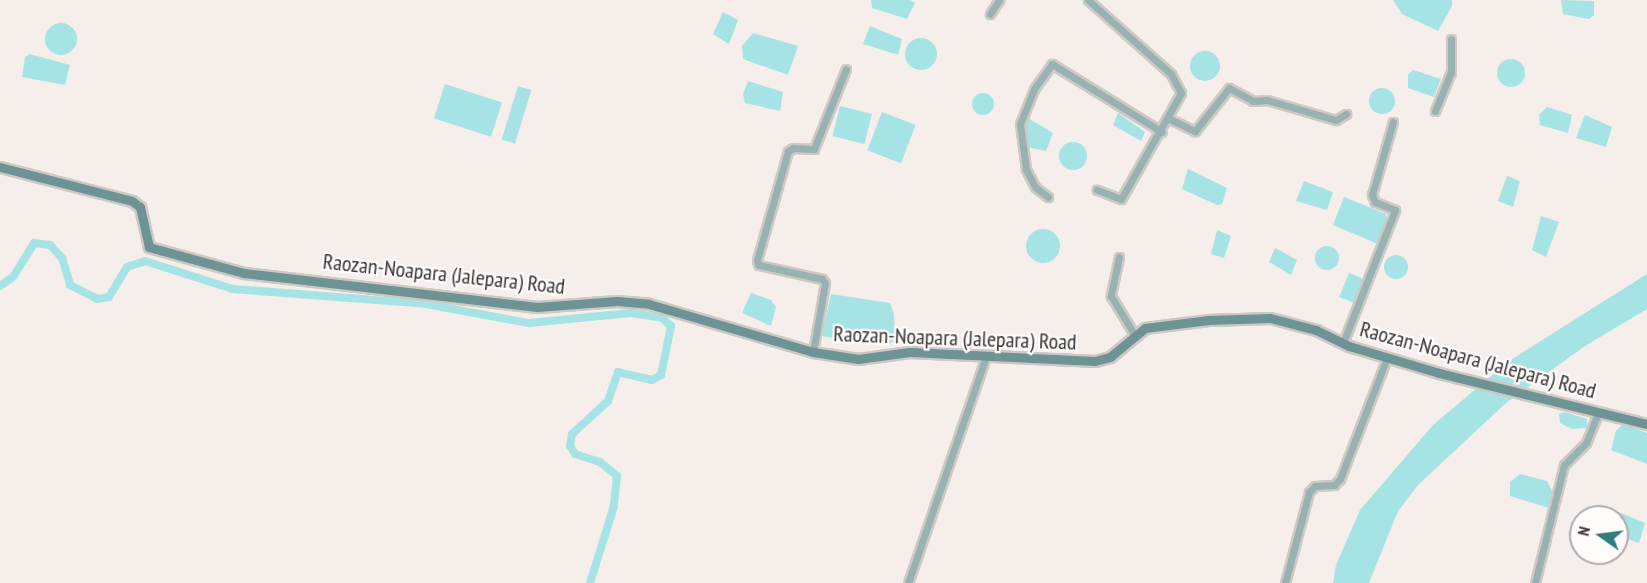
<!DOCTYPE html>
<style>
body{margin:0}
#map{position:relative;width:1647px;height:583px;overflow:hidden;background:#f5eeeb;font-family:"PT Sans Narrow",sans-serif}
div>[style]{position:absolute}
.water>*{inset:0;background:#a5e3e4;transform-origin:0 0}
.round{border-radius:50%}
.canal>*{height:8px;margin:-4px;padding:0 4px;transform-origin:4px;border-radius:4px;background:#a5e3e4}
.roads{filter:drop-shadow(2px 0 #cfc9c6) drop-shadow(-2px 0 #cfc9c6) drop-shadow(0 2px #cfc9c6) drop-shadow(0 -2px #cfc9c6)}
.street>*{height:7px;margin:-3.5px;padding:0 3.5px;transform-origin:3.5px;border-radius:3.5px;background:#98b2b2}
.secondary>*{height:9px;margin:-4.5px;padding:0 4.5px;transform-origin:4.5px;border-radius:4.5px;background:#6d9394}
span{translate:-50% -50%;white-space:nowrap;text-align:center;line-height:1.15;-webkit-text-stroke:4.5px #fffcfb;paint-order:stroke}
.street-label{font-size:22px;color:#373433}
.north{position:absolute;left:1569px;top:505px;width:60px;height:60px;box-sizing:border-box;background:#fffcfb;border:2px solid #afacab;border-radius:50%;rotate:284deg;font-size:16px;font-weight:700;line-height:24px;text-align:center;color:#373433}
.north::after{content:'';display:block;margin:auto;width:21px;height:27px;background:#327b7e;clip-path:polygon(50% 0,100% 100%,50% 72%,0 100%)}
</style>
<div id="map">
<div class="water">
<div style="clip-path:polygon(871px 0,910px 0,915px 3px,907px 19px,872px 8px)"></div>
<div style="clip-path:polygon(1393px 0,1452px 0,1452px 6px,1438px 31px,1402px 14px)"></div>
<div style="clip-path:polygon(1561px 0,1594px 1px,1594px 15px,1589px 19px,1563px 14px)"></div>
<div style="clip-path:polygon(723px 12px,738px 20px,729px 44px,713px 34px)"></div>
<div class="round" style="left:45px;top:23px;width:32px;height:32px"></div>
<div style="clip-path:polygon(870px 26px,902px 39px,898px 55px,863px 44px)"></div>
<div style="clip-path:polygon(753px 33px,798px 46px,788px 75px,743px 59px,742px 46px)"></div>
<div class="round" style="left:905px;top:38px;width:32px;height:32px"></div>
<div class="round" style="left:1190px;top:51px;width:30px;height:30px"></div>
<div style="clip-path:polygon(30px 54px,70px 65px,65px 85px,22px 77px,25px 57px)"></div>
<div class="round" style="left:1497px;top:59px;width:28px;height:28px"></div>
<div style="clip-path:polygon(1413px 70px,1441px 79px,1434px 97px,1408px 88px,1408px 75px)"></div>
<div style="clip-path:polygon(748px 81px,783px 92px,780px 111px,745px 103px,743px 94px)"></div>
<div style="left:445px;top:84px;width:60px;height:36px;rotate:18deg"></div>
<div style="left:518px;top:86px;width:14px;height:56px;rotate:17deg"></div>
<div class="round" style="left:1369px;top:88px;width:26px;height:26px"></div>
<div class="round" style="left:972px;top:93px;width:22px;height:22px"></div>
<div style="left:840px;top:106px;width:33px;height:31px;rotate:14deg"></div>
<div style="clip-path:polygon(1547px 107px,1572px 115px,1568px 133px,1540px 125px,1539px 115px)"></div>
<div style="left:882px;top:112px;width:36px;height:41px;rotate:21deg"></div>
<div style="clip-path:polygon(1118px 113px,1145px 132px,1141px 141px,1113px 125px)"></div>
<div style="clip-path:polygon(1585px 115px,1612px 127px,1606px 147px,1576px 138px)"></div>
<div style="clip-path:polygon(1028px 118px,1053px 133px,1046px 151px,1027px 147px,1023px 142px)"></div>
<div class="round" style="left:1059px;top:142px;width:28px;height:28px"></div>
<div style="clip-path:polygon(1188px 169px,1227px 188px,1222px 204px,1217px 205px,1182px 189px)"></div>
<div style="clip-path:polygon(1507px 176px,1520px 181px,1513px 207px,1498px 201px)"></div>
<div style="clip-path:polygon(1304px 181px,1333px 192px,1327px 210px,1296px 201px)"></div>
<div style="clip-path:polygon(1344px 197px,1386px 214px,1387px 226px,1378px 244px,1333px 225px)"></div>
<div style="clip-path:polygon(1541px 216px,1559px 222px,1546px 257px,1532px 250px)"></div>
<div class="round" style="left:1026px;top:229px;width:34px;height:34px"></div>
<div style="clip-path:polygon(1217px 230px,1231px 236px,1224px 258px,1211px 254px)"></div>
<div class="round" style="left:1315px;top:246px;width:24px;height:24px"></div>
<div style="clip-path:polygon(1275px 248px,1297px 260px,1291px 275px,1269px 262px)"></div>
<div class="round" style="left:1384px;top:255px;width:24px;height:24px"></div>
<div style="left:1349px;top:273px;width:18px;height:26px;rotate:22deg"></div>
<div style="clip-path:polygon(1647px 274px,1647px 309px,1585px 346px,1506px 403px,1418px 485px,1398px 511px,1369px 583px,1333px 583px,1336px 565px,1360px 510px,1433px 425px,1509px 361px)"></div>
<div style="clip-path:polygon(751px 293px,771px 300px,776px 307px,771px 326px,742px 313px)"></div>
<div style="clip-path:polygon(831px 294px,890px 303px,894px 314px,895px 340px,891px 343px,857px 343px,822px 336px)"></div>
<div style="clip-path:polygon(1565px 412px,1587px 419px,1587px 428px,1572px 429px,1560px 423px,1559px 414px)"></div>
<div style="clip-path:polygon(1623px 424px,1647px 433px,1647px 464px,1611px 450px,1616px 431px)"></div>
<div style="clip-path:polygon(1520px 474px,1547px 481px,1553px 493px,1549px 508px,1510px 496px,1510px 482px)"></div>
<div style="clip-path:polygon(1611px 509px,1645px 523px,1639px 543px,1621px 537px,1617px 517px,1608px 517px)"></div>
</div>
<div class="canal">
<div style="left:0;top:286px;width:16px;rotate:-35deg"></div>
<div style="left:13px;top:277px;width:40px;rotate:-58deg"></div>
<div style="left:34px;top:243px;width:16px;rotate:7deg"></div>
<div style="left:50px;top:245px;width:18px;rotate:47deg"></div>
<div style="left:62px;top:258px;width:28px;rotate:73deg"></div>
<div style="left:70px;top:285px;width:30px;rotate:27deg"></div>
<div style="left:97px;top:299px;width:12px;rotate:-9deg"></div>
<div style="left:109px;top:297px;width:35px;rotate:-59deg"></div>
<div style="left:127px;top:267px;width:19px;rotate:-18deg"></div>
<div style="left:145px;top:261px;width:92px;rotate:17.7deg"></div>
<div style="left:233px;top:289px;width:194px;rotate:4.4deg"></div>
<div style="left:426px;top:304px;width:105px;rotate:10.5deg"></div>
<div style="left:529px;top:323px;width:102px;rotate:-5.6deg"></div>
<div style="left:631px;top:313px;width:31px;rotate:9deg"></div>
<div style="left:662px;top:318px;width:12px;rotate:42deg"></div>
<div style="left:671px;top:326px;width:50px;rotate:101.5deg"></div>
<div style="left:661px;top:375px;width:10px;rotate:151deg"></div>
<div style="left:652px;top:380px;width:35px;rotate:-167deg"></div>
<div style="left:618px;top:372px;width:31px;rotate:109deg"></div>
<div style="left:608px;top:401px;width:49px;rotate:137.5deg"></div>
<div style="left:572px;top:434px;width:12px;rotate:99deg"></div>
<div style="left:570px;top:446px;width:9px;rotate:58deg"></div>
<div style="left:575px;top:454px;width:26px;rotate:18deg"></div>
<div style="left:600px;top:462px;width:22px;rotate:39deg"></div>
<div style="left:617px;top:476px;width:30px;rotate:96deg"></div>
<div style="left:614px;top:506px;width:81px;rotate:107.3deg"></div>
</div>
<div class="roads">
<div class="street">
<div style="left:1088px;top:0;width:111px;rotate:41.7deg"></div>
<div style="left:1171px;top:74px;width:21px;rotate:62deg"></div>
<div style="left:1181px;top:93px;width:122px;rotate:119.5deg"></div>
<div style="left:1121px;top:199px;width:26px;rotate:-159deg"></div>
<div style="left:990px;top:14px;width:17px;rotate:-57deg"></div>
<div style="left:1435px;top:111px;width:42px;rotate:-67.7deg"></div>
<div style="left:1451px;top:72px;width:33px;rotate:-90deg"></div>
<div style="left:1170px;top:119px;width:28px;rotate:26deg"></div>
<div style="left:1195px;top:131px;width:55px;rotate:-51.7deg"></div>
<div style="left:1229px;top:88px;width:27px;rotate:28deg"></div>
<div style="left:1253px;top:101px;width:14px;rotate:-4deg"></div>
<div style="left:1267px;top:100px;width:72px;rotate:16.2deg"></div>
<div style="left:1336px;top:120px;width:12px;rotate:-31deg"></div>
<div style="left:1048px;top:197px;width:16px;rotate:-142deg"></div>
<div style="left:1035px;top:187px;width:20px;rotate:-117deg"></div>
<div style="left:1026px;top:169px;width:45px;rotate:-97.6deg"></div>
<div style="left:1020px;top:124px;width:38px;rotate:-68deg"></div>
<div style="left:1034px;top:89px;width:31px;rotate:-54deg"></div>
<div style="left:1052px;top:64px;width:129px;rotate:31.7deg"></div>
<div style="left:1119px;top:257px;width:40px;rotate:102deg"></div>
<div style="left:1111px;top:296px;width:44px;rotate:58.8deg"></div>
<div style="left:1343px;top:343px;width:143px;rotate:-68.6deg"></div>
<div style="left:1395px;top:210px;width:22px;rotate:-158deg"></div>
<div style="left:1375px;top:202px;width:8px;rotate:-113deg"></div>
<div style="left:1372px;top:195px;width:76px;rotate:-74deg"></div>
<div style="left:813px;top:352px;width:70px;rotate:-80.1deg"></div>
<div style="left:825px;top:283px;width:5px;rotate:-127deg"></div>
<div style="left:822px;top:279px;width:65px;rotate:-167.5deg"></div>
<div style="left:759px;top:265px;width:5px;rotate:-112deg"></div>
<div style="left:757px;top:260px;width:113px;rotate:-74.1deg"></div>
<div style="left:788px;top:151px;width:6px;rotate:-31deg"></div>
<div style="left:793px;top:148px;width:21px;rotate:3deg"></div>
<div style="left:814px;top:149px;width:86px;rotate:-68.2deg"></div>
<div style="left:908px;top:583px;width:240px;rotate:-71deg"></div>
<div style="left:1285px;top:583px;width:94px;rotate:-75.2deg"></div>
<div style="left:1309px;top:492px;width:8px;rotate:-45deg"></div>
<div style="left:1315px;top:486px;width:19px;rotate:-3deg"></div>
<div style="left:1334px;top:485px;width:8px;rotate:-45deg"></div>
<div style="left:1340px;top:479px;width:130px;rotate:-68.8deg"></div>
<div style="left:1535px;top:583px;width:122px;rotate:-76.2deg"></div>
<div style="left:1564px;top:465px;width:31px;rotate:-45deg"></div>
<div style="left:1586px;top:443px;width:32px;rotate:-68deg"></div>
</div>
<div class="secondary">
<div style="left:0;top:167px;width:136px;rotate:14.4deg"></div>
<div style="left:132px;top:201px;width:10px;rotate:37deg"></div>
<div style="left:140px;top:207px;width:41px;rotate:77.3deg"></div>
<div style="left:149px;top:247px;width:98px;rotate:15.3deg"></div>
<div style="left:244px;top:273px;width:295px;rotate:6.6deg"></div>
<div style="left:537px;top:307px;width:80px;rotate:-4.3deg"></div>
<div style="left:617px;top:301px;width:32px;rotate:5deg"></div>
<div style="left:649px;top:304px;width:171px;rotate:16.3deg"></div>
<div style="left:813px;top:352px;width:46px;rotate:8.8deg"></div>
<div style="left:858px;top:359px;width:52px;rotate:-7.7deg"></div>
<div style="left:910px;top:352px;width:185px;rotate:2.8deg"></div>
<div style="left:1095px;top:361px;width:16px;rotate:-15deg"></div>
<div style="left:1110px;top:357px;width:45px;rotate:-39.6deg"></div>
<div style="left:1145px;top:328px;width:64px;rotate:-7.2deg"></div>
<div style="left:1208px;top:320px;width:62px;rotate:-1.8deg"></div>
<div style="left:1270px;top:318px;width:48px;rotate:14.6deg"></div>
<div style="left:1316px;top:330px;width:37px;rotate:26deg"></div>
<div style="left:1349px;top:346px;width:94px;rotate:16.7deg"></div>
<div style="left:1439px;top:373px;width:214px;rotate:13.8deg"></div>
</div>
</div>
<div class="street-label">
<span style="left:444px;top:274px;rotate:6deg">Raozan-Noapara (Jalepara) Road</span>
<span style="left:955px;top:338px;rotate:2deg">Raozan-Noapara (Jalepara) Road</span>
<span style="left:1478px;top:360px;rotate:15deg">Raozan-Noapara (Jalepara) Road</span>
</div>
<div class="north">N</div>
</div>
